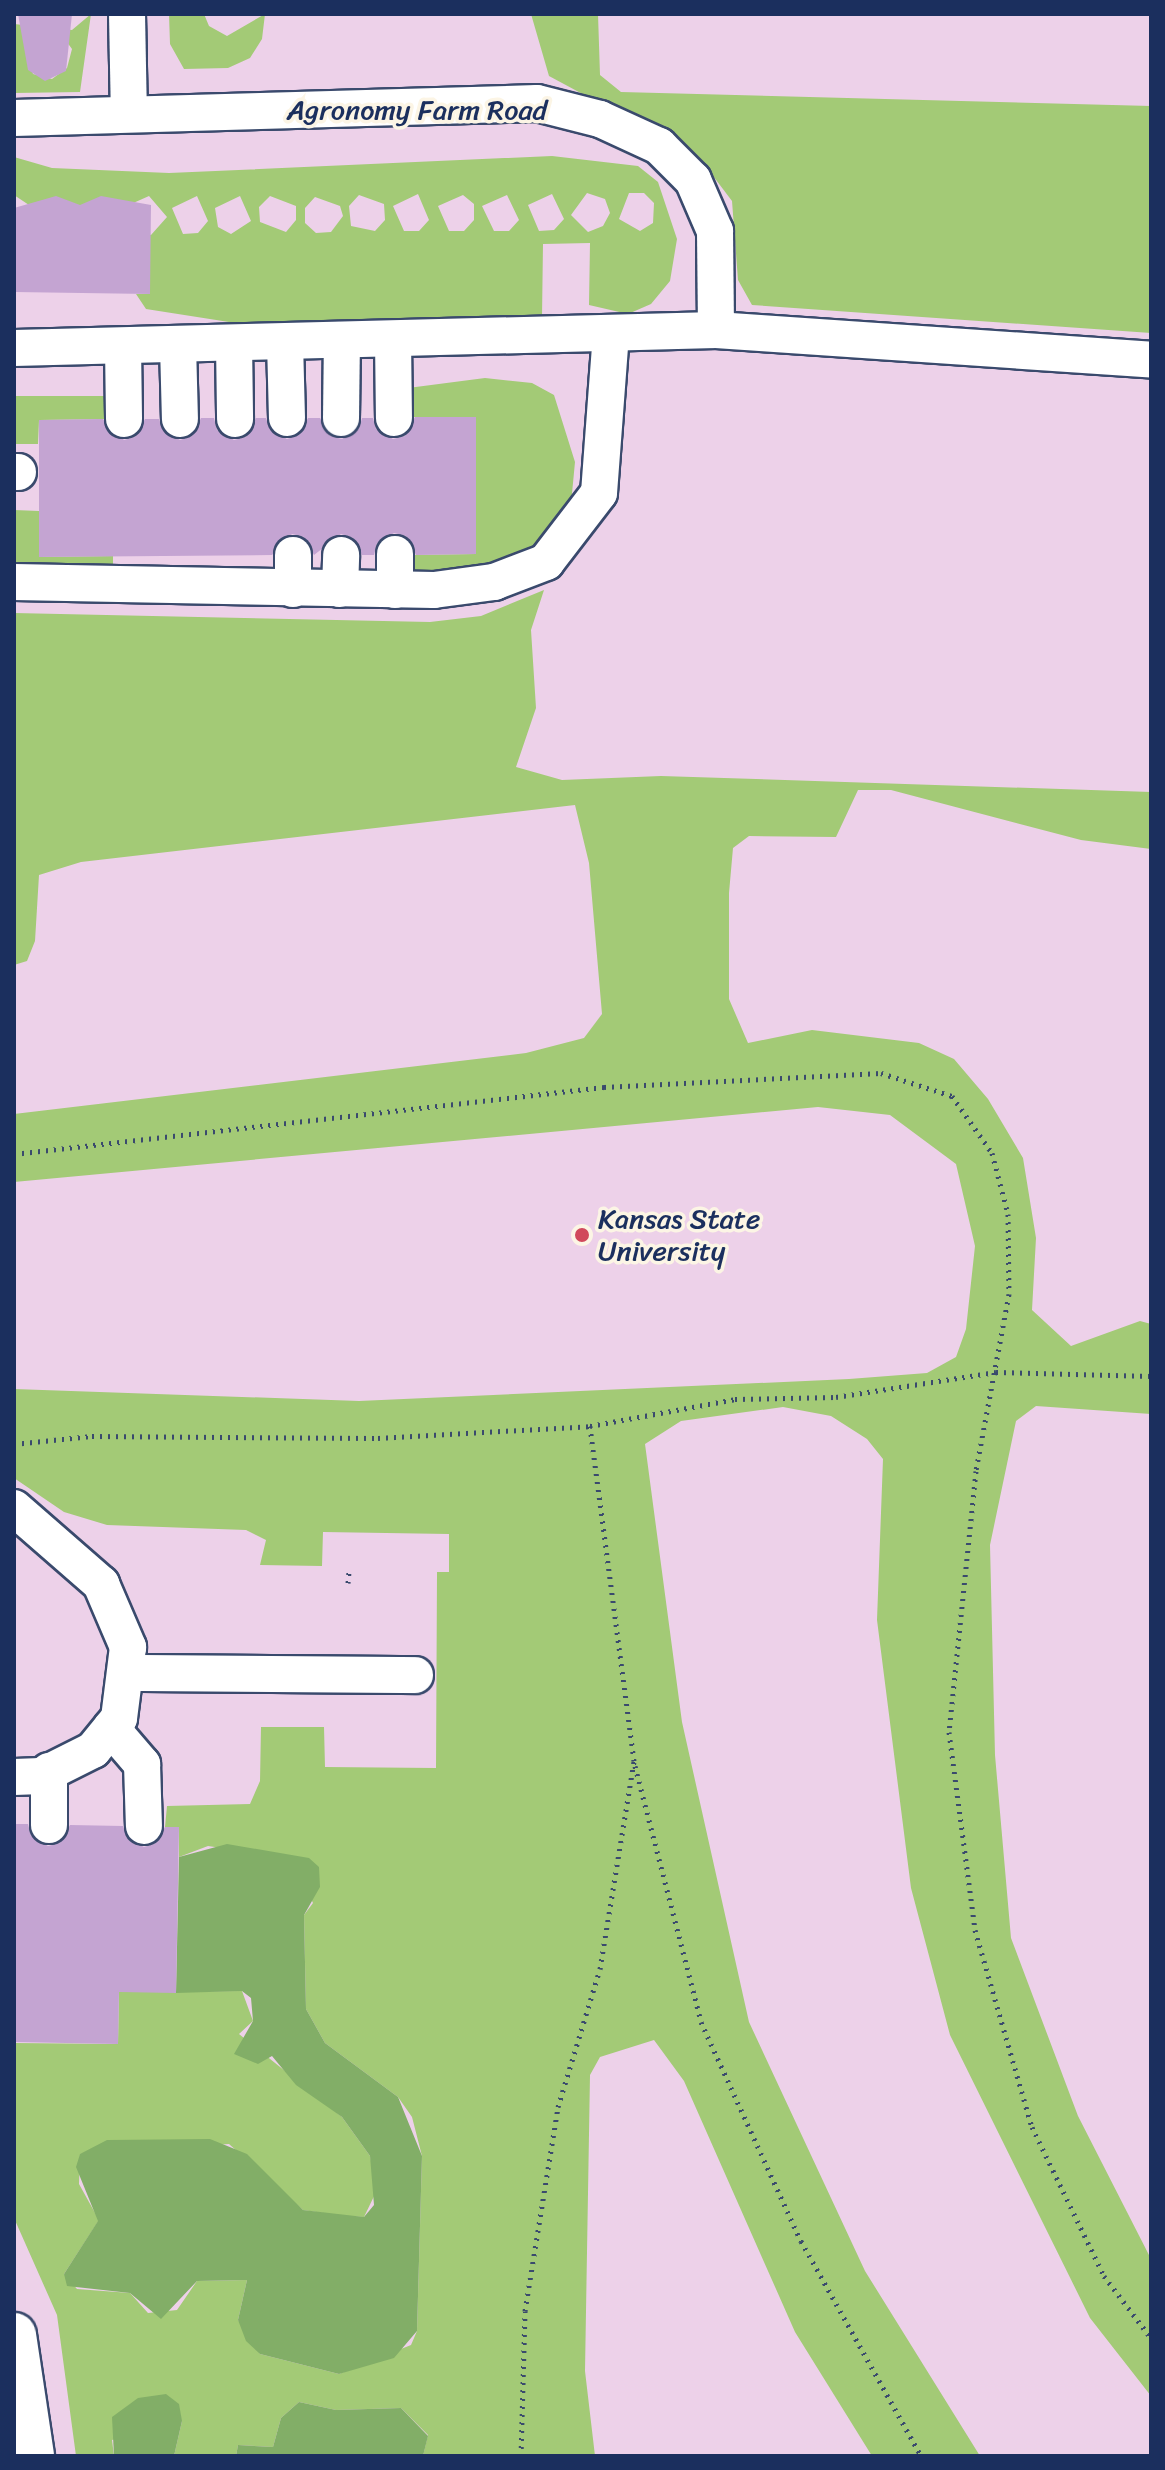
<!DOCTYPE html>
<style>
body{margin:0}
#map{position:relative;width:1165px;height:2470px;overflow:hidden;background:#ebe2bf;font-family:Sriracha,sans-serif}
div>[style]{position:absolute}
.built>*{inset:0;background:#edd1e9;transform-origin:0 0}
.green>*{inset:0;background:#a3ca76}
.forest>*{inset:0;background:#82ae67}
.building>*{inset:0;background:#c4a4d2}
.path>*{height:5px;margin-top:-2.5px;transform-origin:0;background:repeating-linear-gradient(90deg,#3a4a6d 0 2px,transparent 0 8px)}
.roads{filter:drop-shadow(2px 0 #3a4a6d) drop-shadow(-2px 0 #3a4a6d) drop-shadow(0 2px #3a4a6d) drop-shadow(0 -2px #3a4a6d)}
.lane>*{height:36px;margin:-18px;padding:0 18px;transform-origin:18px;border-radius:18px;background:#fff}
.street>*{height:44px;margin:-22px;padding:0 22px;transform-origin:22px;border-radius:22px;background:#fff}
.dots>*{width:22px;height:22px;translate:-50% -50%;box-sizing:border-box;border:4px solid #fcf5e5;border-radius:50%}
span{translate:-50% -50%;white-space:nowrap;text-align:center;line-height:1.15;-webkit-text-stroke:7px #fcf5e5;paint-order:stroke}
.street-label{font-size:28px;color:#1b2f5e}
.poi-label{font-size:28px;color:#1b2f5e}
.left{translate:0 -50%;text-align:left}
.frame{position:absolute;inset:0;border:16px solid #1b2f5e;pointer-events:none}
</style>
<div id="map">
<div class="built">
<div style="left:14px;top:14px;width:1137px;height:2442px"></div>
</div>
<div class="green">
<div style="clip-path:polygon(evenodd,91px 14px,80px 92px,14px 93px,14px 24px,72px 30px,91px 14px,61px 34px,72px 49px,67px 68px,52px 79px,33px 74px,24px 45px,61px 34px)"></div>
<div style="clip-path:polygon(169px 14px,204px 14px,209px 26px,227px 36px,265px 14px,262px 39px,250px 58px,228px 68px,184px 69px,170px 44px)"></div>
<div style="clip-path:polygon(531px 14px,598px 14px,600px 75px,621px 92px,1151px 106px,1151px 333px,752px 305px,738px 280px,732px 201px,698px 156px,549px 76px)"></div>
<div style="clip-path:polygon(evenodd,552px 156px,638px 166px,658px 182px,677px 239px,670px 281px,651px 304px,628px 314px,589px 305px,590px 243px,543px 244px,542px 318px,495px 328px,229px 322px,146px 309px,136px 294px,150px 294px,14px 236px,32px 207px,14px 195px,14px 157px,52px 168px,169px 173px,552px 156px,587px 193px,605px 199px,610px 213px,603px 226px,588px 232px,571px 215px,587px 193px,552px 156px,629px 193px,644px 193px,654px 203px,653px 223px,640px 231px,619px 219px,629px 193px,552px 156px,418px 194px,429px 220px,419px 231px,404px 231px,393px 206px,418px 194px,552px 156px,552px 194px,564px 219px,554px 230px,539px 231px,528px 205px,552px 194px,552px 156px,359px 195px,384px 204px,385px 220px,375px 231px,351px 226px,349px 206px,359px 195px,552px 156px,463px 195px,474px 204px,474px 220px,464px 231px,449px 231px,438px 206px,463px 195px,552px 156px,507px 195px,519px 220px,509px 231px,494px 231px,482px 206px,507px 195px,552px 156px,149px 196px,167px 217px,151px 235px,140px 234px,131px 204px,149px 196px,552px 156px,197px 196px,208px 221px,198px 233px,183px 234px,172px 208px,197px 196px,552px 156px,240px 196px,251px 221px,231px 234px,218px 227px,215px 208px,240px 196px,552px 156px,270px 196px,296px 206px,296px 220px,286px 232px,260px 222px,259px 207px,270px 196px,552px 156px,315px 197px,340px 206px,343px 216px,331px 232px,316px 233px,305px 223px,305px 208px,315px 197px)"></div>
<div style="clip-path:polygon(485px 378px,532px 383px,554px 395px,575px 462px,571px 504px,533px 558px,414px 585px,410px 555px,476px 554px,476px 417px,409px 417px,408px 388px)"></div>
<div style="clip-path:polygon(14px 396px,113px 396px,112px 419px,39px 420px,38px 444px,14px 444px)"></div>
<div style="clip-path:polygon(14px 510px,39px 511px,40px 557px,113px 556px,113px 576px,14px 576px)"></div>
<div style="clip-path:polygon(544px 590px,531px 630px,536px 708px,516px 767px,562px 780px,661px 776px,1151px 792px,1151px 849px,1081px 840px,891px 790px,858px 790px,836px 837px,749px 836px,733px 848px,729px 893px,729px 999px,748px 1043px,812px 1030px,919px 1043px,954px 1059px,988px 1099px,1023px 1158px,1036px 1238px,1032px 1310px,1071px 1346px,1140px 1321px,1151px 1324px,1151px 1414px,1036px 1406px,1016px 1421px,990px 1545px,995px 1755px,1011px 1938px,1078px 2116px,1151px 2259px,1151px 2396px,1090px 2318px,950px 2035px,911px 1888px,877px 1620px,883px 1459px,867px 1439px,831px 1416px,783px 1407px,681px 1421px,645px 1444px,682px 1722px,749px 2022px,865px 2271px,980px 2456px,872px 2456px,795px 2332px,684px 2081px,654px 2040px,600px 2057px,590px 2075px,585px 2371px,595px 2456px,423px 2456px,428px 2435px,401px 2408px,336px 2410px,299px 2402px,281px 2418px,273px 2447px,238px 2445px,236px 2456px,174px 2456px,182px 2421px,112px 2440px,114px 2456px,76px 2456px,57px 2315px,14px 2218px,14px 2043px,118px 2044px,119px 1992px,242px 1991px,253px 2021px,239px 2034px,342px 2117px,370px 2156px,377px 2190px,364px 2217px,343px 2216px,303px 2210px,229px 2144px,80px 2154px,79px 2184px,99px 2220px,64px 2274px,77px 2289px,130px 2293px,148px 2313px,177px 2310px,197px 2281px,247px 2280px,238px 2320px,260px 2354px,339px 2374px,411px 2345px,417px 2331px,422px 2156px,412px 2117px,398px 2097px,325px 2043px,306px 2009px,304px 1915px,313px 1903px,291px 1858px,208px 1846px,179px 1857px,179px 1827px,165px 1827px,167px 1806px,250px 1804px,260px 1781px,261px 1727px,324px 1727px,325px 1767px,436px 1768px,437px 1572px,449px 1572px,449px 1534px,323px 1532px,322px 1566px,260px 1565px,266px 1540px,246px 1530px,107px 1525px,64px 1512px,14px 1478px,14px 1389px,359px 1401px,849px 1379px,927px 1373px,956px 1357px,966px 1329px,975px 1246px,956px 1164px,890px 1115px,818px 1107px,14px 1182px,14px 1114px,526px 1053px,584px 1038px,602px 1014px,589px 863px,575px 805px,81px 862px,39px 875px,35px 941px,27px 961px,14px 965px,14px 613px,430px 622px,481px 616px)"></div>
</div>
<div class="forest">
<div style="clip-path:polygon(227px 1844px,309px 1858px,319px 1867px,320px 1887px,304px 1915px,306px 2009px,325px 2043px,398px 2097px,422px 2156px,417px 2331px,394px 2358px,339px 2374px,260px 2354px,246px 2341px,238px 2320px,247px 2280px,197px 2281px,161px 2319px,130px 2293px,67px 2286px,64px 2274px,98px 2221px,76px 2167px,80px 2154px,107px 2140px,210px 2139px,247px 2154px,303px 2210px,364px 2217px,374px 2205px,370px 2156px,342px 2117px,296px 2085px,272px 2056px,258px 2064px,234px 2054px,253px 2021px,251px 1998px,242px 1991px,176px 1993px,179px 1857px)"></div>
<div style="clip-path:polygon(166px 2394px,179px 2404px,182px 2421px,174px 2456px,114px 2456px,112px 2417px,138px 2398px)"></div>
<div style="clip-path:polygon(299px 2402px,336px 2410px,401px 2408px,428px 2436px,423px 2456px,236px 2456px,238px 2445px,273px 2447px,281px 2418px)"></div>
</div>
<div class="building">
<div style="clip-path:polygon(18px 14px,72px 14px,66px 71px,45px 81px,28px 70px)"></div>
<div style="clip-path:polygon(56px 196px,80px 205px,101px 196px,151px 205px,150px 294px,14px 292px,14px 208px)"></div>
<div style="clip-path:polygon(415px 417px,476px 417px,476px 554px,416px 555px,406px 536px,394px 533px,377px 543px,374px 555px,362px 555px,353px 538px,341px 534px,314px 555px,304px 537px,292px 534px,272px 555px,39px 557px,39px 420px,103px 419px,124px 440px,135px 437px,145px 419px,159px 419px,163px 431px,180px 440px,192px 436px,201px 418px,214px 418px,217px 430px,234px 440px,246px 437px,256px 418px,266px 418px,270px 430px,287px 439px,299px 435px,308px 418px,320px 418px,330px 436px,342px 439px,359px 429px,362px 418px,373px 418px,376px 429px,393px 439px,405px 436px)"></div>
<div style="clip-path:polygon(14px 1824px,28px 1824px,31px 1836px,48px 1846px,60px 1843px,70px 1825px,123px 1826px,127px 1838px,144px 1847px,156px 1843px,165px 1827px,179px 1827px,176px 1993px,119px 1992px,118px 2044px,14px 2042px)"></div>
</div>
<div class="path">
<div style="left:14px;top:1154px;width:594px;rotate:-6.48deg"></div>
<div style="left:604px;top:1087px;width:277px;rotate:-2.9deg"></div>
<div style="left:881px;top:1073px;width:75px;rotate:17.9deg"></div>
<div style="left:952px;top:1096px;width:70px;rotate:54.9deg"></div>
<div style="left:992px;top:1153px;width:63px;rotate:75.3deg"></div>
<div style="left:1008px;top:1214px;width:80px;rotate:89.3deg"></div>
<div style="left:1009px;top:1294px;width:180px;rotate:100.6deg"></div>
<div style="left:976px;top:1471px;width:262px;rotate:95.9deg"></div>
<div style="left:949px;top:1732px;width:200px;rotate:82.5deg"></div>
<div style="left:975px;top:1930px;width:205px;rotate:73.9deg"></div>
<div style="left:1032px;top:2127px;width:165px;rotate:64.2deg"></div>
<div style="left:1104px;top:2276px;width:78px;rotate:52.8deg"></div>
<div style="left:14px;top:1444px;width:78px;rotate:-5.9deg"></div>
<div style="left:92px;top:1436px;width:286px;rotate:0.4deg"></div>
<div style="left:378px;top:1438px;width:212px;rotate:-3.2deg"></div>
<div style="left:590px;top:1426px;width:147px;rotate:-10.5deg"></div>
<div style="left:735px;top:1399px;width:101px;rotate:-1.1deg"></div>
<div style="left:836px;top:1397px;width:162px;rotate:-8.9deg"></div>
<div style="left:996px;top:1372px;width:155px;rotate:1.5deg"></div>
<div style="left:348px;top:1583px;width:12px;rotate:-85deg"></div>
<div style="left:635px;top:1766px;width:264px;rotate:75.5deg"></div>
<div style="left:701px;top:2022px;width:241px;rotate:65.5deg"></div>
<div style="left:801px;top:2241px;width:246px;rotate:60.8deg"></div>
<div style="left:521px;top:2456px;width:145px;rotate:-88.4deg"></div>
<div style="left:525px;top:2311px;width:207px;rotate:-80.8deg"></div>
<div style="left:558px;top:2107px;width:144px;rotate:-73.1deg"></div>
<div style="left:600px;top:1969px;width:211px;rotate:-80.7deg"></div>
<div style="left:634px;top:1761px;width:338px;rotate:-97.5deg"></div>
</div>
<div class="roads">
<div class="lane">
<div style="left:127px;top:14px;width:100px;rotate:88.9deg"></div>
<div style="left:14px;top:118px;width:523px;rotate:-1.64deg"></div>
<div style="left:537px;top:103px;width:65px;rotate:14.3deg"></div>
<div style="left:600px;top:119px;width:65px;rotate:24.6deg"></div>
<div style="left:659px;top:146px;width:48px;rotate:45deg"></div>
<div style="left:693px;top:180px;width:56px;rotate:66.7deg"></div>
<div style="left:715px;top:231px;width:99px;rotate:89.4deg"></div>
<div style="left:393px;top:339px;width:79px;rotate:89.3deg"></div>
<div style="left:285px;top:342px;width:76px;rotate:88.5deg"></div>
<div style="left:234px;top:343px;width:76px;rotate:89.2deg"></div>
<div style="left:178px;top:345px;width:74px;rotate:88.5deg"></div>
<div style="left:123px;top:346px;width:73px;rotate:89.2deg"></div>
<div style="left:14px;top:348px;width:702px;rotate:-1.47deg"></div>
<div style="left:716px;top:330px;width:436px;rotate:3.9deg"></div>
<div style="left:341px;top:418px;width:78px;rotate:-89.3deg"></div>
<div style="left:14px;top:472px;width:4px"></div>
<div style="left:395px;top:554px;width:36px;rotate:90deg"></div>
<div style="left:293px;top:555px;width:34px;rotate:90deg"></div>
<div style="left:14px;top:582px;width:420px;rotate:1.1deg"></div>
<div style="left:434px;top:590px;width:61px;rotate:-7.6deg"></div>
<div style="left:494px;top:582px;width:56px;rotate:-21deg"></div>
<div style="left:546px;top:562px;width:87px;rotate:-52.5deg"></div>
<div style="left:599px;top:493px;width:160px;rotate:-85.7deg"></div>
<div style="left:340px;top:589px;width:34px;rotate:-88deg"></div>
<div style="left:14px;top:1508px;width:116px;rotate:41.1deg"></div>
<div style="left:101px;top:1584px;width:69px;rotate:66.8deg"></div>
<div style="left:128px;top:1647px;width:72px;rotate:97.2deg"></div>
<div style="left:119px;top:1718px;width:41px;rotate:129.1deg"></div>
<div style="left:93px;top:1750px;width:58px;rotate:153.4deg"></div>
<div style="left:41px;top:1776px;width:27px;rotate:178deg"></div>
<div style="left:128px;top:1673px;width:287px;rotate:0.4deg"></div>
<div style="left:111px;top:1728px;width:48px;rotate:49.3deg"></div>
<div style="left:142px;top:1764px;width:62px;rotate:88.2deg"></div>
<div style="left:49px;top:1771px;width:54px;rotate:90deg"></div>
</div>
<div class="street">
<div style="left:14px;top:2335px;width:122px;rotate:81.5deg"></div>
</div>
</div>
<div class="dots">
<div style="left:582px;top:1235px;background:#d1495b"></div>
</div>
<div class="street-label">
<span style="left:417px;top:110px">Agronomy Farm Road</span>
</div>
<div class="poi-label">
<span class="left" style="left:598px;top:1235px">Kansas State<br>University</span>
</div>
<div class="frame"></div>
</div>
